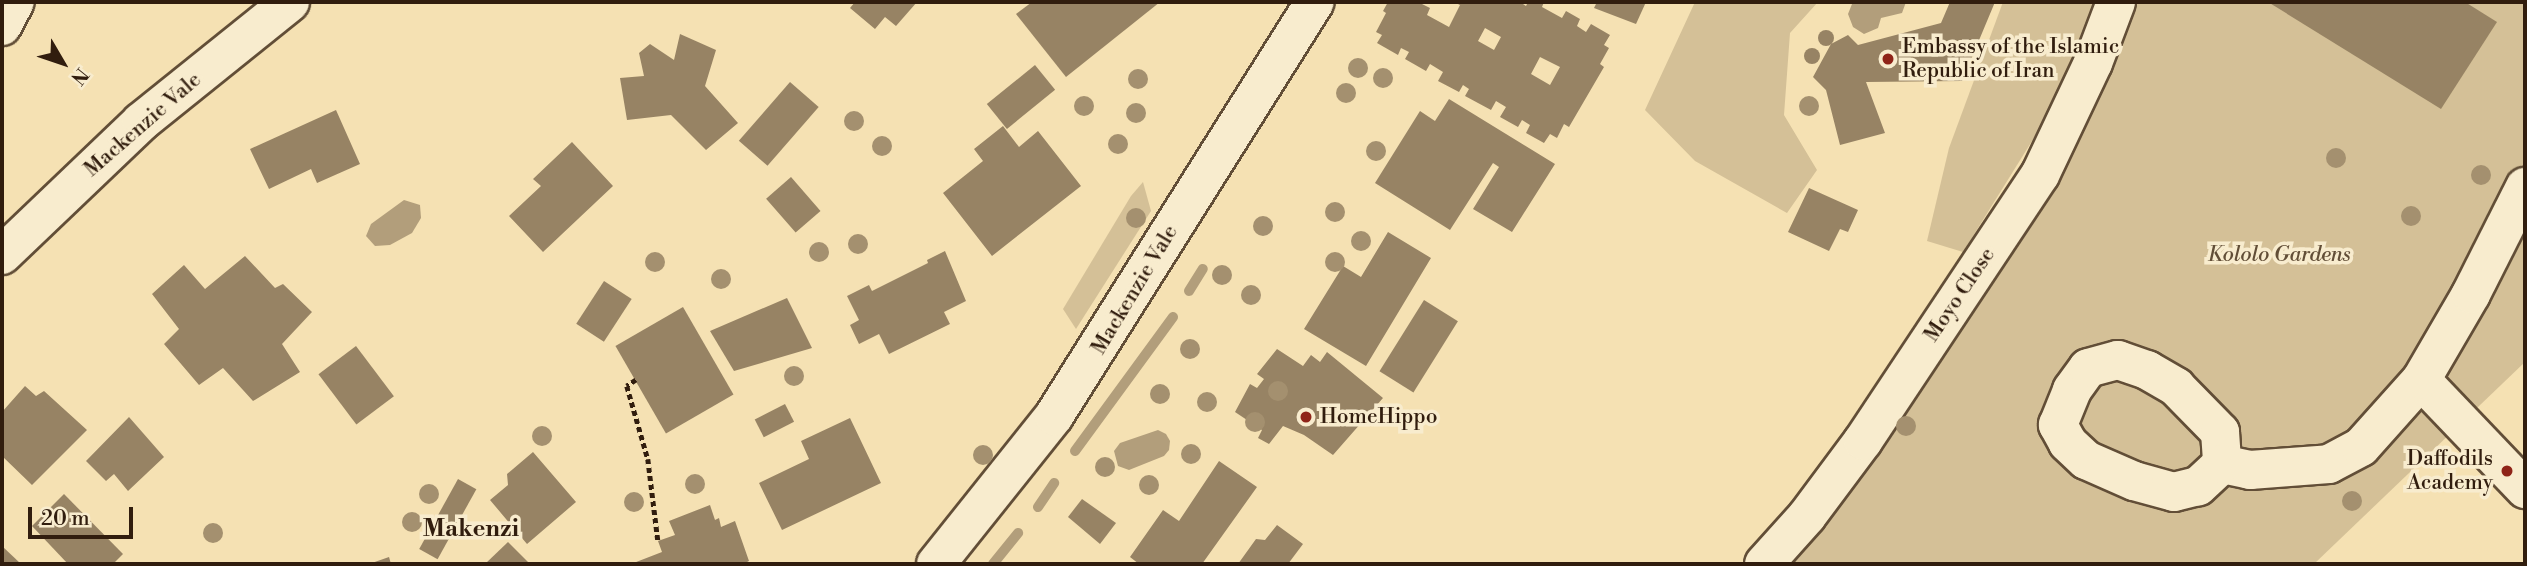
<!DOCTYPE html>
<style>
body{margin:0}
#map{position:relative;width:2527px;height:566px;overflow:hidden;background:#f5e1b3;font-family:"Libre Bodoni",serif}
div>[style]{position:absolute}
.green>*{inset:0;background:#d4c097}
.water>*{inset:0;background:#b29e7b}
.stream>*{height:10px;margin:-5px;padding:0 5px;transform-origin:5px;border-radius:5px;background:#b29e7b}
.building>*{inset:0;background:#978364;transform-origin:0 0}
.round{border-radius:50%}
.path>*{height:4.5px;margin-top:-2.25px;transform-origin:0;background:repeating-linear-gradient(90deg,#311d0e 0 5px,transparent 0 8.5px)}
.roads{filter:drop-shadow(2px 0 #624e37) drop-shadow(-2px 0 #624e37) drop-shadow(0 2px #624e37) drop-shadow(0 -2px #624e37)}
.minor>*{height:38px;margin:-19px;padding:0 19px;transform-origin:19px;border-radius:19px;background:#f8ecce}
.trees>*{width:20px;height:20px;margin:-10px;border-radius:50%;background:#a4906f}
.dots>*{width:19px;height:19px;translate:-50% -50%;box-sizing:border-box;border:4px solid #f8ecce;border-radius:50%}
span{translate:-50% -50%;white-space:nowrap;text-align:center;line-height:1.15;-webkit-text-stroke:7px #f8ecce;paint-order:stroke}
.poi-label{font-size:21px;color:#311d0e}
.left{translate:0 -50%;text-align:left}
.right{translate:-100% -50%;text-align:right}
.street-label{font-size:21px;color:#311d0e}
.park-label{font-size:21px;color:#624e37;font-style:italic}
.quarter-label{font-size:24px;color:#311d0e;font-weight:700}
.frame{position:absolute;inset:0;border:4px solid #311d0e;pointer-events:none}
.north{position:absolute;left:28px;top:28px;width:70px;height:70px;-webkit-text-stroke:5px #f8ecce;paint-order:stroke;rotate:129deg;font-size:19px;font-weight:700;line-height:28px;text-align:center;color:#311d0e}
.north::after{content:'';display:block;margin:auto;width:24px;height:32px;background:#311d0e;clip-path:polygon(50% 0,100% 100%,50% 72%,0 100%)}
.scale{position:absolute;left:28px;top:507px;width:105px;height:32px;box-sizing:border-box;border:4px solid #311d0e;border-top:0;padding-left:9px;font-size:21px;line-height:24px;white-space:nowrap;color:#311d0e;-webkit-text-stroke:5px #f8ecce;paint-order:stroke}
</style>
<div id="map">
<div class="green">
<div style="clip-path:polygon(1695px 2px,1818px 2px,1790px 33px,1784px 115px,1817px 170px,1787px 213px,1695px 161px,1645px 110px)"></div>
<div style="clip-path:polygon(2003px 2px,2105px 2px,2094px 41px,1963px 252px,1927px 241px,1949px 148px)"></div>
<div style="clip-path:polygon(2128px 2px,2525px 2px,2525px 362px,2314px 564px,1785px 564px)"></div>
<div style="clip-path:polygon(1143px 182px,1151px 211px,1076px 329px,1063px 309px,1131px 196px)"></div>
</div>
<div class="water">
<div style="clip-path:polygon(1859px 2px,1906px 2px,1902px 13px,1881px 18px,1878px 28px,1864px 34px,1853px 27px,1848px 14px,1852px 4px)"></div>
<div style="clip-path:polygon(404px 200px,420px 205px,421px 218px,412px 233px,390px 245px,375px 246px,366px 236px,371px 224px)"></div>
<div style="clip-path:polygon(1158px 430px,1166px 434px,1170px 441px,1169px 450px,1164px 456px,1129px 470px,1118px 466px,1114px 451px,1120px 443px)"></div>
</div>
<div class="stream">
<div style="left:1189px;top:291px;width:26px;rotate:-58deg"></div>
<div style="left:1075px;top:451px;width:166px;rotate:-53.8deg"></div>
<div style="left:1038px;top:507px;width:29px;rotate:-56deg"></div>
<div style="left:993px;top:564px;width:40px;rotate:-51deg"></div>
</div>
<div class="building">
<div style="clip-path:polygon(855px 2px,917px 2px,896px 26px,885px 17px,875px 29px,850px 8px)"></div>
<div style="clip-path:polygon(1032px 2px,1160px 2px,1066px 77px,1016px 14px)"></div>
<div style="clip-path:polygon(evenodd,1388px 2px,1418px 2px,1430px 8px,1427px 15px,1449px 27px,1460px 5px,1454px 2px,1520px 2px,1526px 6px,1528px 2px,1544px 2px,1542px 7px,1562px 18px,1566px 11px,1580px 19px,1577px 26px,1586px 32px,1591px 24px,1610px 35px,1604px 45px,1609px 48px,1600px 64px,1604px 67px,1569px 127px,1564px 124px,1557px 138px,1550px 134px,1544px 143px,1526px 133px,1530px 125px,1522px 120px,1518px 127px,1500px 117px,1506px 107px,1496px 101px,1491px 110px,1465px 96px,1469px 89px,1463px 85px,1459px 92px,1438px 81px,1443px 72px,1430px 64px,1426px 71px,1405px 59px,1409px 52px,1401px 48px,1398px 55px,1377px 43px,1382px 35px,1376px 32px,1386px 13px,1383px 11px,1388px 2px,1485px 28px,1501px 37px,1494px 50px,1478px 41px,1485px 28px,1388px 2px,1540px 57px,1560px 67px,1550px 85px,1531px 74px,1540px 57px)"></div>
<div style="clip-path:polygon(1597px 2px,1646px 2px,1636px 24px,1594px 8px)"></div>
<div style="clip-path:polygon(1950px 2px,1995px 2px,1962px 81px,1866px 82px,1885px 133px,1840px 145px,1826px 90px,1813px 77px,1831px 44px,1848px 35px,1858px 45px,1941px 23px)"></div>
<div style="clip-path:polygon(2268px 2px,2465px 2px,2497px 22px,2441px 109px)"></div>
<div class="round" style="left:1818px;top:30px;width:16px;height:16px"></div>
<div style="clip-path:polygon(680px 34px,716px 50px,705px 86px,738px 123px,706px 150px,671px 115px,627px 120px,620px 78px,644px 76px,639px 53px,650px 44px,674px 60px)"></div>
<div class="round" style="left:1804px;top:48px;width:16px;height:16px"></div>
<div style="left:1035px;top:65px;width:32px;height:62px;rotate:51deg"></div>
<div style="left:790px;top:82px;width:38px;height:78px;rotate:41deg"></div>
<div style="clip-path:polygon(1449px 99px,1555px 164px,1512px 232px,1473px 209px,1499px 167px,1493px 163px,1450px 230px,1375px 183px,1420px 111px,1435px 121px)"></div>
<div style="clip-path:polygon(336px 110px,360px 164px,317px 183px,311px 169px,269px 189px,250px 149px)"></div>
<div style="clip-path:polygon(1003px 126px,1019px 147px,1038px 131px,1081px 186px,992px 256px,943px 193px,983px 161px,974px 149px)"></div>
<div style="clip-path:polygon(572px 142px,613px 186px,543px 252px,509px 216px,541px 186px,533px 179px)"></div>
<div style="left:791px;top:177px;width:45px;height:33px;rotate:49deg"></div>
<div style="clip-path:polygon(1809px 188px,1858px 210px,1848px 232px,1840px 229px,1829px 251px,1788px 232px)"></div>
<div style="clip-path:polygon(1388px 232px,1431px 258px,1366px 366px,1304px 329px,1343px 266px,1361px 277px)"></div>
<div style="clip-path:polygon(945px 251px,966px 301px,944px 312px,950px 324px,889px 354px,879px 334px,859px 344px,850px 325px,859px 320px,847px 296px,869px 285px,872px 291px,928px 263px,927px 260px)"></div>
<div style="clip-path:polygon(245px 256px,275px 288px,283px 284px,312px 312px,282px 344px,300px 372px,253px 401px,223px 368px,199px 385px,164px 344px,179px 329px,152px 294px,184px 265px,205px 289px)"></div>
<div style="left:604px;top:281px;width:33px;height:51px;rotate:33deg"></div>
<div style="clip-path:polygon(787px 298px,812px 348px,734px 371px,710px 331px)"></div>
<div style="left:1424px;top:300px;width:40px;height:84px;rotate:32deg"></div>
<div style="left:683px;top:307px;width:101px;height:78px;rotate:60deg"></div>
<div style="left:356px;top:346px;width:63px;height:47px;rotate:53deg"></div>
<div style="clip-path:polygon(1277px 349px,1303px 366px,1311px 355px,1320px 362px,1327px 352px,1383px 398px,1333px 455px,1304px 435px,1283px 426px,1269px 444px,1258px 438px,1262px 430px,1235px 412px,1250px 384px,1257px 388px,1264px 379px,1257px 374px)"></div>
<div style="clip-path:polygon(25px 386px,36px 396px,44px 391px,87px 430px,32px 485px,2px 456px,2px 412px)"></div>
<div style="left:785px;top:404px;width:20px;height:34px;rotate:63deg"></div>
<div style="clip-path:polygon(129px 417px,164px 457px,128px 491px,114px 474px,106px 481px,86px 461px)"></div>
<div style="clip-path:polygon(850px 418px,881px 483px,782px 530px,759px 483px,809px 459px,801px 441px)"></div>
<div style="clip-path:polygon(533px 452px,576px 502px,527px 544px,490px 500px,508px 485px,507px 474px)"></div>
<div style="clip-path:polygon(1219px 461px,1257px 487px,1202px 564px,1139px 564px,1130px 557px,1163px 510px,1179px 521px)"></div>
<div style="left:458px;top:479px;width:21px;height:80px;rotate:29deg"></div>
<div style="clip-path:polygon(64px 494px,123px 554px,113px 564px,68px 564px,32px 526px)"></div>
<div style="clip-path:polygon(1082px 499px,1116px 523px,1100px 544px,1068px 517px)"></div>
<div style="clip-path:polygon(710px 505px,715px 520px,719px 518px,721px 527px,735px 521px,749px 561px,743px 564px,631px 564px,662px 552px,658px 541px,675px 535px,669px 521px)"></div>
<div style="clip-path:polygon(1277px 525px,1303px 544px,1288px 564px,1238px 564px,1256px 539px,1265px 540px)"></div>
<div style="clip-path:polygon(508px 542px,530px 564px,485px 564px)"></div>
<div style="clip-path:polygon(2px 546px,21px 564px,2px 564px)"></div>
<div style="clip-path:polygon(389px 557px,391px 564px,369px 564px)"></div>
</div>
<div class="path">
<div style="left:636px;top:380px;width:11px;rotate:146deg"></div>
<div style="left:627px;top:386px;width:76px;rotate:74deg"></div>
<div style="left:648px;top:459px;width:83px;rotate:83deg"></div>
</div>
<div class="roads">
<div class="minor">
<div style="left:2px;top:26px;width:27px;rotate:-62deg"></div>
<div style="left:2px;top:255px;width:192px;rotate:-43.7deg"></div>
<div style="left:141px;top:122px;width:191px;rotate:-38.8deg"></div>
<div style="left:2118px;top:360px;width:31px;rotate:19deg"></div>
<div style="left:2147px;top:370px;width:34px;rotate:30deg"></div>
<div style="left:2176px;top:387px;width:63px;rotate:45.6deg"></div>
<div style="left:2220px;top:432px;width:32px;rotate:86deg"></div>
<div style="left:2222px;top:464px;width:33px;rotate:137deg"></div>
<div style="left:2198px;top:486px;width:25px;rotate:166deg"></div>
<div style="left:2174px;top:492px;width:41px;rotate:-164.6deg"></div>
<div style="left:2134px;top:481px;width:52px;rotate:-156.4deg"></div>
<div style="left:2086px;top:460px;width:25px;rotate:-137deg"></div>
<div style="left:2068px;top:443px;width:21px;rotate:-119deg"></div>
<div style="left:2058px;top:425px;width:38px;rotate:-68deg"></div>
<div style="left:2072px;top:390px;width:27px;rotate:-54deg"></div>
<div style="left:2088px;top:368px;width:31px;rotate:-15deg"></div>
<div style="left:2421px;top:380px;width:151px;rotate:46.3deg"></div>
<div style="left:2222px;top:464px;width:29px;rotate:12deg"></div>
<div style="left:2250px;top:470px;width:79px;rotate:-4.3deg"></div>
<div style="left:2329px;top:464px;width:36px;rotate:-28deg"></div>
<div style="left:2361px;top:447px;width:90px;rotate:-48.2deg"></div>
<div style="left:2421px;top:380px;width:99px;rotate:-59.8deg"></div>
<div style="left:2471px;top:294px;width:120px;rotate:-63.2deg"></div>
<div style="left:936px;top:564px;width:189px;rotate:-51.4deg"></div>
<div style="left:1054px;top:416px;width:489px;rotate:-57.8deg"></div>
<div style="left:1764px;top:564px;width:64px;rotate:-48.1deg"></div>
<div style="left:1807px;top:516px;width:94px;rotate:-53.3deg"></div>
<div style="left:1863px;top:441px;width:320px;rotate:-56.4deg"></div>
<div style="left:2040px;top:175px;width:124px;rotate:-64.7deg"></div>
<div style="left:2093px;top:63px;width:65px;rotate:-69.3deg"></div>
</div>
</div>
<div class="trees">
<div style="left:1358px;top:68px"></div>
<div style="left:1383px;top:78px"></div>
<div style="left:1138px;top:79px"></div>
<div style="left:1346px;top:93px"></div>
<div style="left:1084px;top:106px"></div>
<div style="left:1809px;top:106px"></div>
<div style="left:1136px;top:113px"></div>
<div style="left:854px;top:121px"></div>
<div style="left:1118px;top:144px"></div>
<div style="left:882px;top:146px"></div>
<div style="left:1376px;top:151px"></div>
<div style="left:2336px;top:158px"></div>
<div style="left:2481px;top:175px"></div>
<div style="left:1335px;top:212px"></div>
<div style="left:2411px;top:216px"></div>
<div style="left:1136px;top:218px"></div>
<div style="left:1263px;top:226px"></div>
<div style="left:1361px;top:241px"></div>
<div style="left:858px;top:244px"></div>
<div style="left:819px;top:252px"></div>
<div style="left:655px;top:262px"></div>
<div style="left:1335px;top:262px"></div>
<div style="left:1222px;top:275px"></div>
<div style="left:721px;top:279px"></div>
<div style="left:1251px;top:295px"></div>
<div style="left:1190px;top:349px"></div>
<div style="left:794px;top:376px"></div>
<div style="left:1278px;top:391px"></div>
<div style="left:1160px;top:394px"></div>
<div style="left:1207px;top:402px"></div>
<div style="left:1255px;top:422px"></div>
<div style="left:1906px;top:426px"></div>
<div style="left:542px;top:436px"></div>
<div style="left:1191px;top:454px"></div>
<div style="left:983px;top:455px"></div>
<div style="left:1105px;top:467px"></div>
<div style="left:695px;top:484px"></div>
<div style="left:1149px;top:485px"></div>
<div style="left:429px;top:494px"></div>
<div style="left:2352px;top:501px"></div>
<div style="left:634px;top:502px"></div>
<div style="left:412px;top:522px"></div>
<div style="left:213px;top:533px"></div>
</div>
<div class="dots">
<div style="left:1888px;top:59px;background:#8f2418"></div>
<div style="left:1306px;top:417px;background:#8f2418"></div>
<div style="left:2507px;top:471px;background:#8f2418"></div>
</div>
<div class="poi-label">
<span class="left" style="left:1902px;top:59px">Embassy of the Islamic<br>Republic of Iran</span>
<span class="left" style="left:1320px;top:417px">HomeHippo</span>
<span class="right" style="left:2493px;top:471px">Daffodils<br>Academy</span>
</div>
<div class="street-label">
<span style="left:143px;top:125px;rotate:-41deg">Mackenzie Vale</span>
<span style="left:1135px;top:290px;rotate:-59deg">Mackenzie Vale</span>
<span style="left:1960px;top:295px;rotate:-56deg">Moyo Close</span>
</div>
<div class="park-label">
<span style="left:2279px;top:255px">Kololo Gardens</span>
</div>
<div class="quarter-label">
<span style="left:471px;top:530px">Makenzi</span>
</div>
<div class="frame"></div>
<div class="north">N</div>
<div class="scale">20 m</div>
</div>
